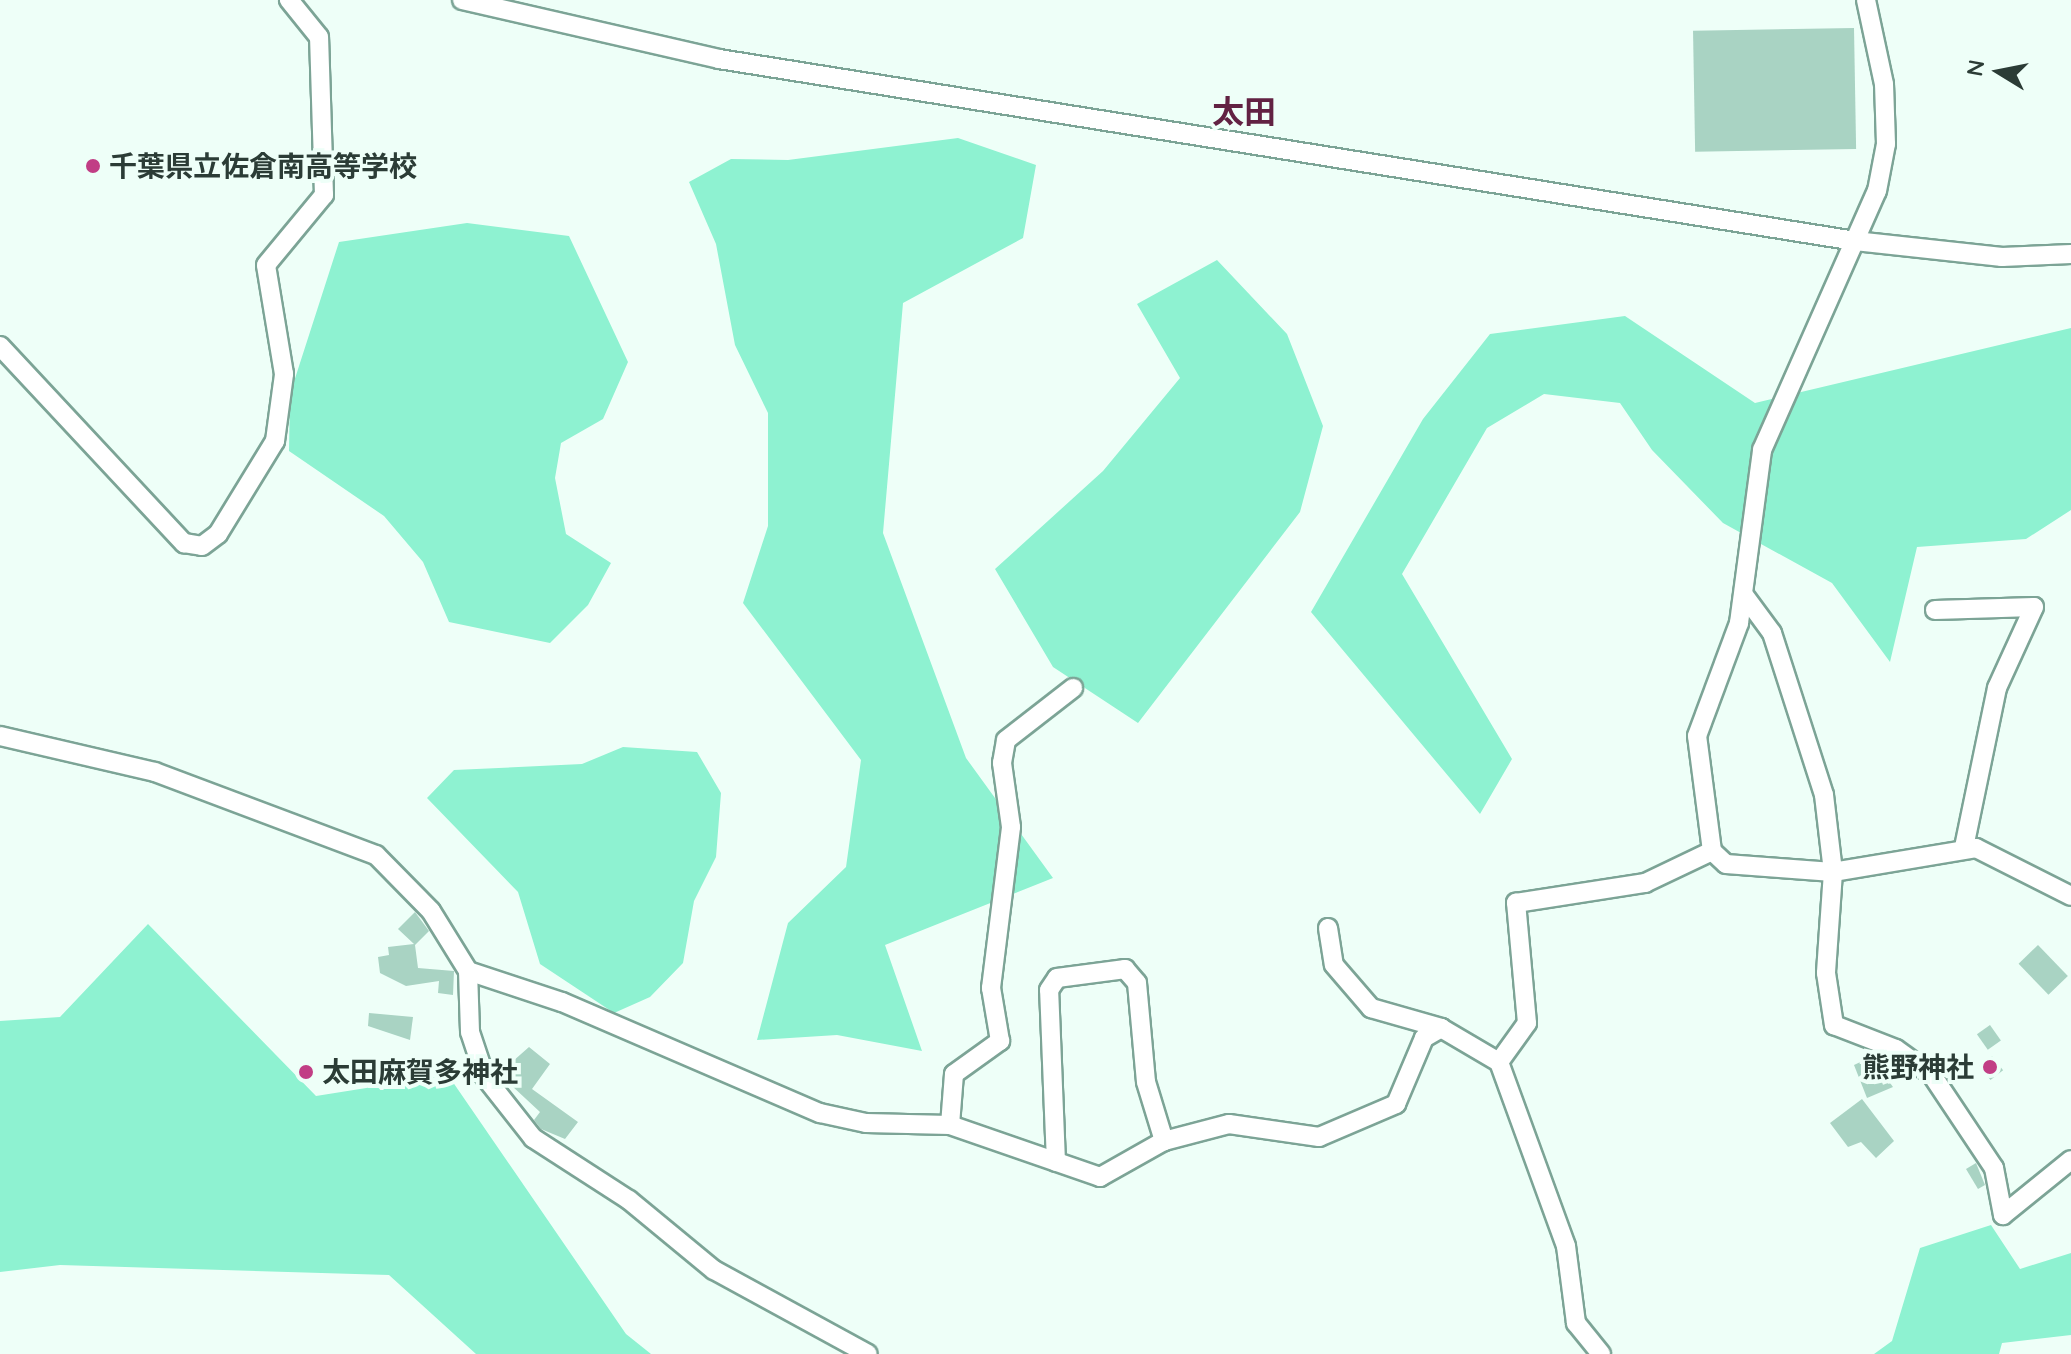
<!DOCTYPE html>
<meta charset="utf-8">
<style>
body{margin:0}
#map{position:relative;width:2071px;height:1354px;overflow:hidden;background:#eefff8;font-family:Quicksand,"Noto Sans JP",sans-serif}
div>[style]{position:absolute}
.green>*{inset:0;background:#8ef2d1}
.building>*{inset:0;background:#a9d3c3;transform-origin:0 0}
.roads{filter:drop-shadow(2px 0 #7ca496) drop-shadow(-2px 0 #7ca496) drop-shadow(0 2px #7ca496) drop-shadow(0 -2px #7ca496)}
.minor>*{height:18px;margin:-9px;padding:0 9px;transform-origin:9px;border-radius:9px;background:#fff}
.dots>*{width:22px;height:22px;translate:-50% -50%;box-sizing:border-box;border:4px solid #eefff8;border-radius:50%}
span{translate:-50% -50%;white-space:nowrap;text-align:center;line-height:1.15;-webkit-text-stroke:8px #eefff8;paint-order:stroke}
.poi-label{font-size:28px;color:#2b3c36;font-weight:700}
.left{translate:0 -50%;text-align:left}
.right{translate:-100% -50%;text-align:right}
.quarter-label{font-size:32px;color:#622243;font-weight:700}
.north{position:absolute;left:1959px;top:32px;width:80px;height:80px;-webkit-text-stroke:6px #eefff8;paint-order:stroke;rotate:280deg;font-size:22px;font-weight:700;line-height:32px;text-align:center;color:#2b3c36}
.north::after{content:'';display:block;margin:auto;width:28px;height:36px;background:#2b3c36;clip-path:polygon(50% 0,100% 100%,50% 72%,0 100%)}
</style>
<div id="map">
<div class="green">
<div style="clip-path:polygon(958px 138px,1036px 165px,1023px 238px,903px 303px,883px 533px,966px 758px,1053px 878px,885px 945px,922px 1051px,837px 1035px,757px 1040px,788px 923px,846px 867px,861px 760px,743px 603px,768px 526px,768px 413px,735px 345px,716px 244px,689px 182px,731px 159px,788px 160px)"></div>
<div style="clip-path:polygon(467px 223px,569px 236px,628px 362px,603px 419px,561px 443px,555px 478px,566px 534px,611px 563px,588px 605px,550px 643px,449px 622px,423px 562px,384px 516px,289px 451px,290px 394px,339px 242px)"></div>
<div style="clip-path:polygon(1217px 260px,1287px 334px,1323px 426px,1300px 512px,1138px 723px,1053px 667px,995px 569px,1103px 471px,1180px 378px,1137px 304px)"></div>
<div style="clip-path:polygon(1625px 316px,1755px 403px,2071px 328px,2071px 510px,2026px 539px,1917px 547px,1890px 662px,1832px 583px,1723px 523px,1652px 450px,1620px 403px,1544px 394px,1487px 428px,1402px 574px,1512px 759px,1480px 814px,1311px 612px,1423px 419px,1490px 334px)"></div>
<div style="clip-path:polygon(623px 747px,697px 752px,721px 793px,716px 857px,694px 901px,683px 963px,650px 997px,614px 1013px,540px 964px,518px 892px,427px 798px,454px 770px,582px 764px)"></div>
<div style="clip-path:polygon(148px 924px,316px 1096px,448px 1075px,626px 1334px,651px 1354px,476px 1354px,389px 1275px,60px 1265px,0 1272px,0 1021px,60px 1017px)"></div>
<div style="clip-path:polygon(1991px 1225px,2020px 1269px,2071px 1253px,2071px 1335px,2002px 1343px,1999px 1354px,1874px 1354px,1892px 1341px,1920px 1248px)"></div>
</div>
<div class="building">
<div style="left:1854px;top:28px;width:121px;height:161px;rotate:89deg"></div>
<div style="clip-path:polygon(415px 912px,429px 931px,415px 945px,418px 968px,454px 971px,453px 995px,438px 993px,439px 981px,406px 986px,380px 973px,378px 957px,389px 955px,388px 947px,414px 944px,398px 929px)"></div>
<div style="left:2038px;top:945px;width:43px;height:27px;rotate:46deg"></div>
<div style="clip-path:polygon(369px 1013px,413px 1017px,410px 1040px,368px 1026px)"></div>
<div style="left:1990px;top:1025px;width:19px;height:16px;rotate:55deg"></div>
<div style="clip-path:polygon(529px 1047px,550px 1064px,532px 1089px,578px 1122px,565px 1139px,541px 1129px,534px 1120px,540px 1112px,496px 1071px,498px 1062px,505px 1068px)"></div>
<div style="left:1992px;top:1056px;width:18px;height:16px;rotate:52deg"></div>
<div style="clip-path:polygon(1871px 1057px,1893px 1087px,1867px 1098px,1854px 1065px)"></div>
<div style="clip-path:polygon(1862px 1099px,1894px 1141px,1876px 1158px,1861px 1142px,1848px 1147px,1830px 1123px)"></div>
<div style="clip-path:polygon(1976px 1163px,1985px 1185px,1978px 1189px,1966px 1169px)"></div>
</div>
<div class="roads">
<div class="minor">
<div style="left:462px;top:0;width:264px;rotate:12.9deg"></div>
<div style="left:719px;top:59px;width:1150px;rotate:9.1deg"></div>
<div style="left:1855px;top:241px;width:148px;rotate:6.2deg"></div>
<div style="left:2002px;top:257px;width:69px;rotate:-2.5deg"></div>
<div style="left:0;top:346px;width:270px;rotate:47deg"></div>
<div style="left:184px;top:543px;width:18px;rotate:9deg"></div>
<div style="left:202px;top:546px;width:20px;rotate:-37deg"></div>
<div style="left:218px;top:534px;width:109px;rotate:-58.5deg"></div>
<div style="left:275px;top:441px;width:68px;rotate:-82.3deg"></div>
<div style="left:284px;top:374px;width:110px;rotate:-99.4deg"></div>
<div style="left:266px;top:265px;width:91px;rotate:-50.4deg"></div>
<div style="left:324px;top:195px;width:158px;rotate:-91.8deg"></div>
<div style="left:319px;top:37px;width:48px;rotate:-129deg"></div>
<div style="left:1744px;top:595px;width:47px;rotate:53.6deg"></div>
<div style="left:1772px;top:633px;width:170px;rotate:72.2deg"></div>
<div style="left:1824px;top:795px;width:78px;rotate:83.3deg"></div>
<div style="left:1833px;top:872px;width:101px;rotate:94deg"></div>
<div style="left:1826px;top:973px;width:53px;rotate:81.3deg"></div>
<div style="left:1834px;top:1025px;width:66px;rotate:21.2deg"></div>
<div style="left:1896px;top:1049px;width:44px;rotate:35.8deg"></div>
<div style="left:1932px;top:1075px;width:112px;rotate:56.3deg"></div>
<div style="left:1994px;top:1168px;width:48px;rotate:79.2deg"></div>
<div style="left:1935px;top:610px;width:99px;rotate:-1.7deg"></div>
<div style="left:2034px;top:607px;width:89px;rotate:114.6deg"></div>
<div style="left:1997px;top:688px;width:163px;rotate:101.7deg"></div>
<div style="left:0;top:736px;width:159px;rotate:13.1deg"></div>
<div style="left:155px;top:772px;width:236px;rotate:20.6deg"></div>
<div style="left:376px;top:855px;width:78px;rotate:45.5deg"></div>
<div style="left:431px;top:911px;width:70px;rotate:58.3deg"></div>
<div style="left:468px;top:971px;width:99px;rotate:18.3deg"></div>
<div style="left:562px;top:1002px;width:281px;rotate:23.3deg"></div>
<div style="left:820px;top:1113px;width:47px;rotate:12.3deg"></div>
<div style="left:866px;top:1123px;width:84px;rotate:1.4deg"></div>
<div style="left:950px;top:1125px;width:159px;rotate:19.1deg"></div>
<div style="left:1100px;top:1177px;width:73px;rotate:-29.4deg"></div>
<div style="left:1164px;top:1141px;width:67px;rotate:-14.7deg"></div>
<div style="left:1229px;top:1124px;width:91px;rotate:8.2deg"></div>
<div style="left:1319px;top:1137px;width:84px;rotate:-23.2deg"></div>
<div style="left:1396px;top:1104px;width:72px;rotate:-67deg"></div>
<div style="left:1424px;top:1038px;width:20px;rotate:-30deg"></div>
<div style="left:1441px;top:1028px;width:67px;rotate:30.4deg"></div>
<div style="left:1499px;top:1062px;width:48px;rotate:-54.3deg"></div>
<div style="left:1527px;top:1023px;width:121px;rotate:-95.2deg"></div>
<div style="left:1516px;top:903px;width:131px;rotate:-8.8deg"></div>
<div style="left:1645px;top:883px;width:74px;rotate:-25.5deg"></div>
<div style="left:1712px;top:851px;width:116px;rotate:-97.4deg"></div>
<div style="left:1697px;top:736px;width:121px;rotate:-69.6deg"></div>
<div style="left:1739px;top:623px;width:175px;rotate:-82.4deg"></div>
<div style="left:1762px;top:450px;width:283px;rotate:-66.1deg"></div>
<div style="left:1877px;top:191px;width:48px;rotate:-79.2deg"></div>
<div style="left:1886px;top:144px;width:60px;rotate:-91.9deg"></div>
<div style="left:1884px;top:84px;width:86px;rotate:-102.1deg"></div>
<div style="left:1712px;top:851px;width:19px;rotate:43deg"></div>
<div style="left:1726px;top:864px;width:107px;rotate:4.3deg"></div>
<div style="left:1833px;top:872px;width:145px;rotate:-9.5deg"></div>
<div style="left:1976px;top:848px;width:106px;rotate:26.8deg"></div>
<div style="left:1328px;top:928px;width:37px;rotate:81deg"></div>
<div style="left:1334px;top:965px;width:57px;rotate:49.3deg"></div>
<div style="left:1371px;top:1008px;width:73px;rotate:15.9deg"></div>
<div style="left:468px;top:971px;width:61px;rotate:88.1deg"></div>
<div style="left:470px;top:1032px;width:47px;rotate:71.6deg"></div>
<div style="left:485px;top:1077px;width:78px;rotate:51.8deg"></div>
<div style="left:533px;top:1138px;width:114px;rotate:32.9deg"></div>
<div style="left:629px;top:1200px;width:110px;rotate:39.5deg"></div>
<div style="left:714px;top:1270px;width:175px;rotate:28.6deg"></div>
<div style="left:1499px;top:1062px;width:196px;rotate:70deg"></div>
<div style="left:1566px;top:1246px;width:78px;rotate:82.6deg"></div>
<div style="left:1576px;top:1323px;width:40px;rotate:51deg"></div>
<div style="left:950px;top:1125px;width:51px;rotate:-85.5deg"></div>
<div style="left:954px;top:1074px;width:57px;rotate:-35.7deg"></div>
<div style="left:1000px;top:1041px;width:54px;rotate:-99.6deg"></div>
<div style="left:991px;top:988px;width:162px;rotate:-82.9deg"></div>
<div style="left:1011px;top:827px;width:65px;rotate:-98deg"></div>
<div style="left:1002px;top:763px;width:23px;rotate:-80deg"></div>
<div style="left:1006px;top:740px;width:85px;rotate:-37.8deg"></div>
<div style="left:1056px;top:1162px;width:172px;rotate:-92.3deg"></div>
<div style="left:1049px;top:990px;width:14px;rotate:-56deg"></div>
<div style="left:1057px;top:978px;width:69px;rotate:-7.5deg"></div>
<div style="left:1125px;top:969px;width:18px;rotate:49deg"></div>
<div style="left:1137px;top:983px;width:99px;rotate:84.8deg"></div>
<div style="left:1146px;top:1082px;width:62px;rotate:73deg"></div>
<div style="left:2003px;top:1215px;width:87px;rotate:-39deg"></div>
</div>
</div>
<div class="dots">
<div style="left:93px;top:166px;background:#c13e85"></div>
<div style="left:1990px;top:1067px;background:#c13e85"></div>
<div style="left:306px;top:1072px;background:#c13e85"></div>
</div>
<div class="poi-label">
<span class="left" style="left:109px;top:166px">千葉県立佐倉南高等学校</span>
<span class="right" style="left:1974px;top:1067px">熊野神社</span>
<span class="left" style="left:322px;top:1072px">太田麻賀多神社</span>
</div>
<div class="quarter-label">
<span style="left:1244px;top:111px">太田</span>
</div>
<div class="north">N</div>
</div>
